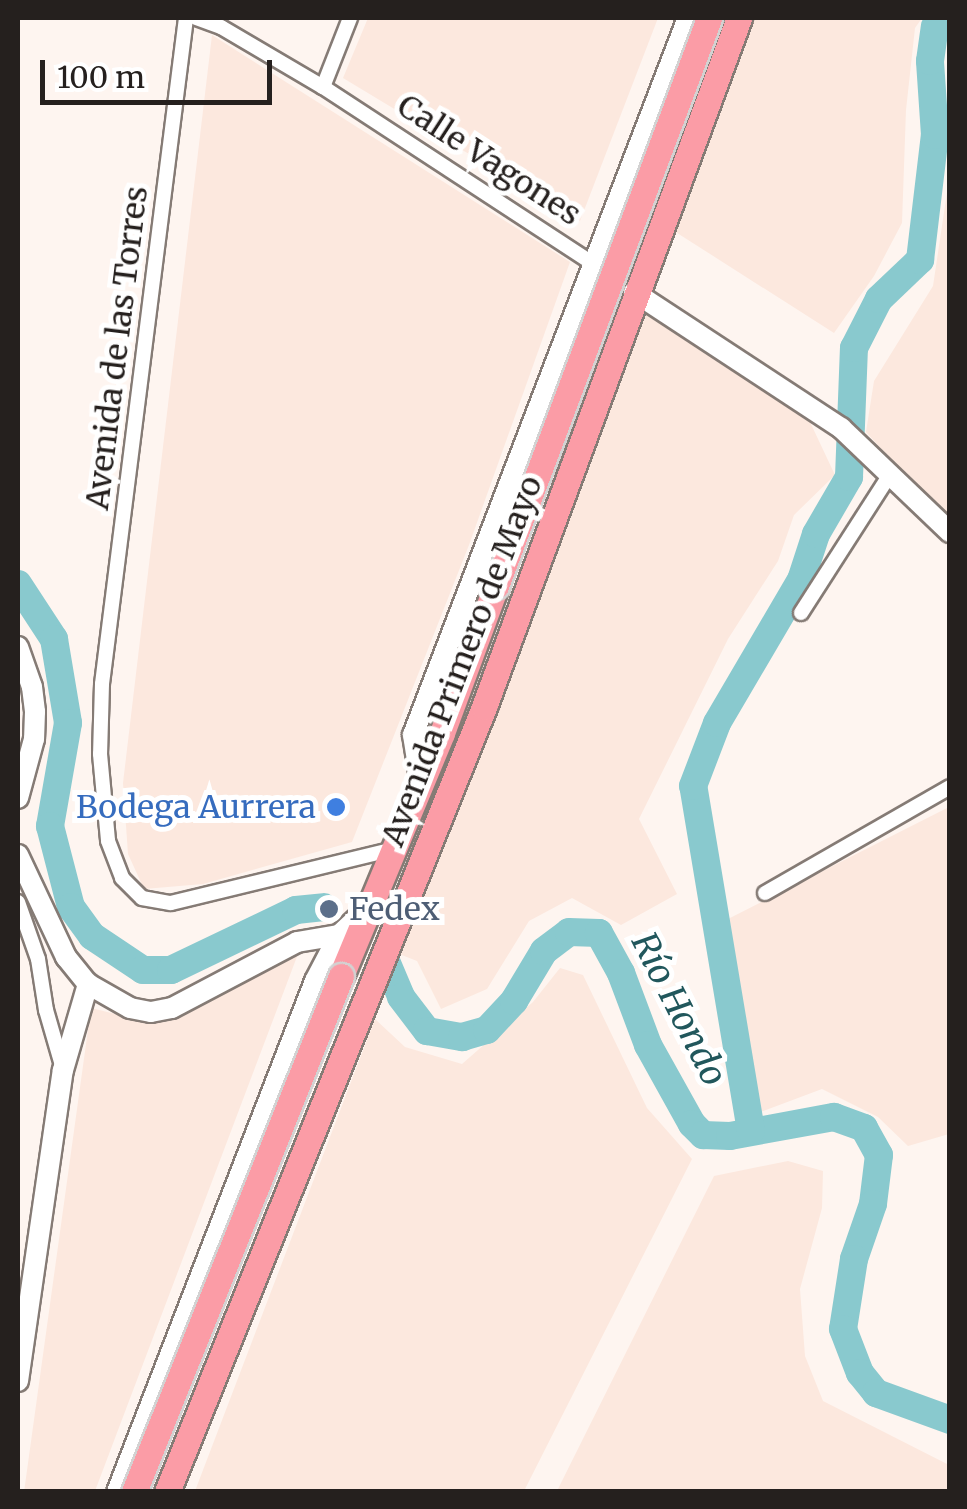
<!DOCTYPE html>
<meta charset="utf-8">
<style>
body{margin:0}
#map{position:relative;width:967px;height:1509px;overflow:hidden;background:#fef5f0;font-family:Merriweather,serif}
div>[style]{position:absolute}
.built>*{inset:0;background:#fce8de}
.river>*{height:28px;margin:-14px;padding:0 14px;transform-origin:14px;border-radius:14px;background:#89c9ce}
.roads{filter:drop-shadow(2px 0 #857b75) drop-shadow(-2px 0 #857b75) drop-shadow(0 2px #857b75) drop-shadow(0 -2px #857b75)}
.street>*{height:14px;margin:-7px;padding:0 7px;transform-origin:7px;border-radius:7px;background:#fff}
.secondary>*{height:20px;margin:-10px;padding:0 10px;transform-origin:10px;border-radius:10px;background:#fff}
.highway>*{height:25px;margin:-12.5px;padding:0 12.5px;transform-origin:12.5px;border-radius:12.5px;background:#fb9ca6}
.bridges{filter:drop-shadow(2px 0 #d3d2d2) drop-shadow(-2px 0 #d3d2d2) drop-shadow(0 2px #d3d2d2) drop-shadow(0 -2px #d3d2d2)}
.highway-bridge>*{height:25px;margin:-12.5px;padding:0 12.5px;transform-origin:12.5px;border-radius:12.5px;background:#fb9ca6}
.dots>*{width:28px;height:28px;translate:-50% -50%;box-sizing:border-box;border:5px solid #fff;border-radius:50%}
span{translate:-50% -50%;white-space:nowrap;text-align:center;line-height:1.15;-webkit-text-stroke:10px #fff;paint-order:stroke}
.street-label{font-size:32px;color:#25201e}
.shop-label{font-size:32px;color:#366cbe}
.right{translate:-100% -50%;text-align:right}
.service-label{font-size:32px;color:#4e5e75}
.left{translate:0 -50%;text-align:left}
.water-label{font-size:35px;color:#21575c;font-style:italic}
.frame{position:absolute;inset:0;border:20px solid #25201e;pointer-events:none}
.scale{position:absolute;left:40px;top:60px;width:232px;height:45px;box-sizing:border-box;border:5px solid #25201e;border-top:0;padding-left:12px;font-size:30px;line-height:35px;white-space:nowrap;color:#25201e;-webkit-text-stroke:8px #fff;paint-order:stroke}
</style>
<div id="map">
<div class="built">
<div style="clip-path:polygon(368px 18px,658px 18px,580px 221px,343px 78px)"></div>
<div style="clip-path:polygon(753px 18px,922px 18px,915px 28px,906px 110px,902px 223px,874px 276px,834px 333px,674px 231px)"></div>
<div style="clip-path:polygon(212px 35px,570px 262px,469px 545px,352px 842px,203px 884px,144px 889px,128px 854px,123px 783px)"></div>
<div style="clip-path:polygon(949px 179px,949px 524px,866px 432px,874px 381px,933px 286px)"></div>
<div style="clip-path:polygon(641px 306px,802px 405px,835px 475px,794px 515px,778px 561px,728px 639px,639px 819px,677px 894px,621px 925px,572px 898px,529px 921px,487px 989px,441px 1009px,417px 961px,394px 952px)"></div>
<div style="clip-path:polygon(949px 807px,949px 1134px,908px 1146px,878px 1117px,822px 1089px,753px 1115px,728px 919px)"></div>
<div style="clip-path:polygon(301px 946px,95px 1491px,24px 1492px,91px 1008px,144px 1021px,182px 1009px)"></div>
<div style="clip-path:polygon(560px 968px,583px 975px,647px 1108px,692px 1159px,524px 1491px,195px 1491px,375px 1019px,405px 1047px,462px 1064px,533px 1002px)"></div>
<div style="clip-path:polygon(788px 1161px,823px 1171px,822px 1208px,800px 1289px,805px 1356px,823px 1401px,949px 1465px,949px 1491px,557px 1491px,714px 1176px)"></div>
</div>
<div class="river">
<div style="left:18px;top:584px;width:66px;rotate:56.8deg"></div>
<div style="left:54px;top:639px;width:85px;rotate:80.5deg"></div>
<div style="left:68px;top:723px;width:105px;rotate:99.9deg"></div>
<div style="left:50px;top:826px;width:84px;rotate:75.5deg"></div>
<div style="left:71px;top:907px;width:36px;rotate:54deg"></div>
<div style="left:92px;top:936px;width:61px;rotate:33.7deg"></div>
<div style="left:143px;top:970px;width:28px"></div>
<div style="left:171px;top:970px;width:139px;rotate:-25.6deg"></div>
<div style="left:296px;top:910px;width:28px;rotate:-6deg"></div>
<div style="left:386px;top:961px;width:39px;rotate:67deg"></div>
<div style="left:401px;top:997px;width:43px;rotate:52.6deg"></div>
<div style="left:427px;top:1031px;width:36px;rotate:10deg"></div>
<div style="left:462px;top:1037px;width:26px;rotate:-16deg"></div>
<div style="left:487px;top:1030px;width:40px;rotate:-47deg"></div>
<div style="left:514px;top:1001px;width:58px;rotate:-59deg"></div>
<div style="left:544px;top:951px;width:31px;rotate:-37deg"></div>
<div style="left:569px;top:932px;width:30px;rotate:2deg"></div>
<div style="left:599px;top:933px;width:46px;rotate:61.2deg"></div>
<div style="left:621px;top:973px;width:77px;rotate:69.4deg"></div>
<div style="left:648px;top:1045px;width:90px;rotate:60.9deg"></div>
<div style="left:692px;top:1124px;width:16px;rotate:45deg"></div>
<div style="left:703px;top:1135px;width:27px;rotate:2deg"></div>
<div style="left:730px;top:1136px;width:106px;rotate:-10.4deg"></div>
<div style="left:834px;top:1117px;width:32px;rotate:20deg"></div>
<div style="left:864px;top:1128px;width:31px;rotate:61deg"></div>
<div style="left:879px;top:1155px;width:49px;rotate:97deg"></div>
<div style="left:873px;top:1204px;width:58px;rotate:109.1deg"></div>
<div style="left:854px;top:1259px;width:71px;rotate:98.9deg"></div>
<div style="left:843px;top:1329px;width:47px;rotate:68.9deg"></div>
<div style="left:860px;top:1373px;width:26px;rotate:51deg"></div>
<div style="left:876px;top:1393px;width:79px;rotate:20deg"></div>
<div style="left:751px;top:1131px;width:350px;rotate:-99.5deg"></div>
<div style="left:693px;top:786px;width:67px;rotate:-69.1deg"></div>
<div style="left:717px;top:723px;width:166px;rotate:-59.6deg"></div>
<div style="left:801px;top:580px;width:48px;rotate:-71.9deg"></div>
<div style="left:816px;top:534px;width:66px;rotate:-59.9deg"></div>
<div style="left:849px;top:477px;width:129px;rotate:-87.8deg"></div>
<div style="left:854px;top:348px;width:55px;rotate:-63deg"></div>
<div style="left:879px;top:299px;width:57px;rotate:-43.6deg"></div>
<div style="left:920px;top:260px;width:126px;rotate:-83.2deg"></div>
<div style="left:935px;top:135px;width:74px;rotate:-93.9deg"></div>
<div style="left:930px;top:61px;width:35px;rotate:-82deg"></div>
</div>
<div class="roads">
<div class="street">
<div style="left:186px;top:18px;width:671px;rotate:97.19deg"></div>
<div style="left:102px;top:684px;width:70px;rotate:91.6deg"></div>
<div style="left:100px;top:754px;width:87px;rotate:84.7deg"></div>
<div style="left:108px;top:841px;width:40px;rotate:69deg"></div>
<div style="left:122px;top:878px;width:28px;rotate:45deg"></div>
<div style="left:142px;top:898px;width:29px;rotate:10deg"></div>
<div style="left:171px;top:903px;width:230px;rotate:-13.6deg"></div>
<div style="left:196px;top:18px;width:27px;rotate:20deg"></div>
<div style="left:221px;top:27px;width:118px;rotate:30.5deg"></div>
<div style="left:323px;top:87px;width:323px;rotate:33.2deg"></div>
<div style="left:323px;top:87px;width:74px;rotate:-68.6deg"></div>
<div style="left:801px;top:613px;width:166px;rotate:-57.3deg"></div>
<div style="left:765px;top:893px;width:213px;rotate:-29.8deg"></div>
<div style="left:18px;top:902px;width:60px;rotate:70.7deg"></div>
<div style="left:38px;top:959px;width:52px;rotate:81.1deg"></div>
<div style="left:46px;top:1010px;width:61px;rotate:73.9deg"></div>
</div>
<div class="secondary">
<div style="left:634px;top:292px;width:248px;rotate:33.3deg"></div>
<div style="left:841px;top:428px;width:151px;rotate:43.7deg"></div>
<div style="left:18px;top:647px;width:42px;rotate:70.7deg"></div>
<div style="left:32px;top:687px;width:25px;rotate:83deg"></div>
<div style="left:35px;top:712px;width:27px;rotate:92deg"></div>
<div style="left:34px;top:739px;width:61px;rotate:105.2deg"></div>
<div style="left:421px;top:785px;width:51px;rotate:-99.1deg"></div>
<div style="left:413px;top:735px;width:768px;rotate:-69.02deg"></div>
<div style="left:18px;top:855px;width:113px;rotate:64.8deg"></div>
<div style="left:66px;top:957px;width:35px;rotate:51deg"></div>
<div style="left:88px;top:984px;width:48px;rotate:29.7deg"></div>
<div style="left:130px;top:1008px;width:21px;rotate:11deg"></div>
<div style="left:151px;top:1012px;width:21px;rotate:-11deg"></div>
<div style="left:172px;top:1008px;width:141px;rotate:-27.8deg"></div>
<div style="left:297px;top:942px;width:43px;rotate:-9.5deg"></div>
<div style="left:18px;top:1381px;width:314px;rotate:-81.8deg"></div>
<div style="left:63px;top:1070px;width:90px;rotate:-73.8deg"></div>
<div style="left:117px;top:1492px;width:548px;rotate:-68.82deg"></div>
<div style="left:315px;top:981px;width:52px;rotate:-62.4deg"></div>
<div style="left:339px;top:935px;width:41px;rotate:-43deg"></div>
</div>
<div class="highway">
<div style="left:341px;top:976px;width:263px;rotate:-67.4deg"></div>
<div style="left:442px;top:733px;width:157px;rotate:-69.8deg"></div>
<div style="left:167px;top:1492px;width:847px;rotate:-68.01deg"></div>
<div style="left:484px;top:707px;width:735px;rotate:-69.69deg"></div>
</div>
</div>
<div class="bridges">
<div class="highway-bridge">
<div style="left:496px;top:586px;width:607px;rotate:-69.44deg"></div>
<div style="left:134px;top:1492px;width:556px;rotate:-68.14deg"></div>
</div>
</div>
<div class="dots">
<div style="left:336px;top:807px;background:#3f7fe0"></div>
<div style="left:329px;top:909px;background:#5c6f8a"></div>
</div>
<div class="street-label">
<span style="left:489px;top:160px;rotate:33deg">Calle Vagones</span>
<span style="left:117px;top:348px;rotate:-83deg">Avenida de las Torres</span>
<span style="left:462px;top:661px;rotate:-69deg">Avenida Primero de Mayo</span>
</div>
<div class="shop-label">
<span class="right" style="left:316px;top:807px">Bodega Aurrera</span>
</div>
<div class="service-label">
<span class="left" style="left:349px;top:909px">Fedex</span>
</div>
<div class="water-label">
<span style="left:679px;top:1009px;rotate:63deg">Río Hondo</span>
</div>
<div class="frame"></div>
<div class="scale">100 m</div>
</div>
